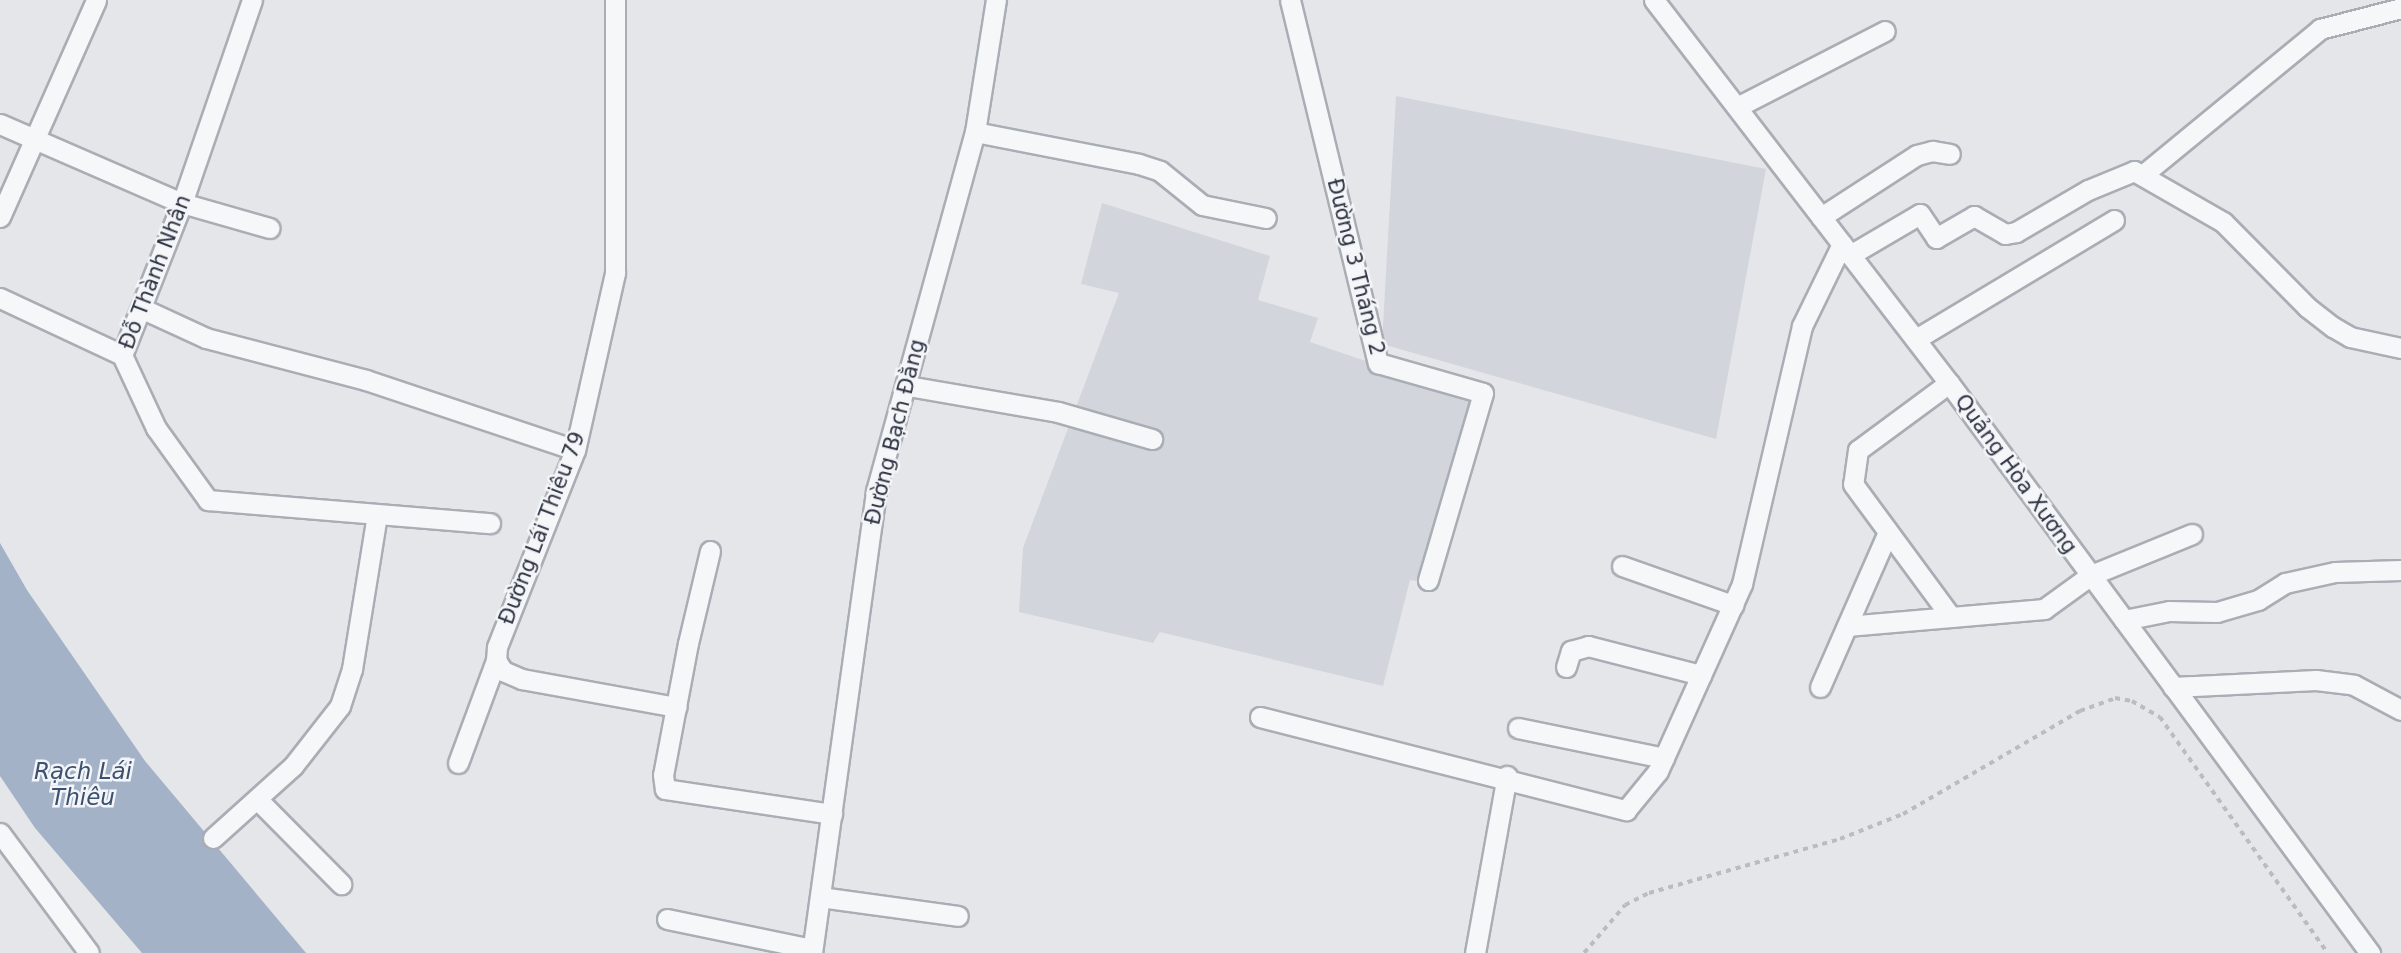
<!DOCTYPE html>
<meta charset="utf-8">
<style>
body{margin:0}
#map{position:relative;width:2401px;height:953px;overflow:hidden;background:#e4e6ea;font-family:"DejaVu Sans",sans-serif}
div>[style]{position:absolute}
.built>*{inset:0;background:#d2d5dc}
.water>*{inset:0;background:#a3b2c6}
.path>*{height:3.5px;margin-top:-1.75px;transform-origin:0;background:repeating-linear-gradient(90deg,#babcc2 0 5px,transparent 0 10px)}
.roads{filter:drop-shadow(2px 0 #a9adb4) drop-shadow(-2px 0 #a9adb4) drop-shadow(0 2px #a9adb4) drop-shadow(0 -2px #a9adb4)}
.minor>*{height:19px;margin:-9.5px;padding:0 9.5px;transform-origin:9.5px;border-radius:9.5px;background:#f6f7f9}
span{translate:-50% -50%;white-space:nowrap;text-align:center;line-height:1.15;-webkit-text-stroke:5px #f3f5f8;paint-order:stroke}
.street-label{font-size:21px;color:#2d3341}
.water-label{font-size:23px;color:#3c5070;font-style:italic}
</style>
<div id="map">
<div class="built">
<div style="clip-path:polygon(1396px 96px,1766px 169px,1716px 439px,1382px 344px)"></div>
<div style="clip-path:polygon(1102px 203px,1270px 256px,1258px 300px,1318px 318px,1310px 342px,1480px 400px,1422px 582px,1410px 580px,1383px 686px,1160px 632px,1153px 643px,1019px 612px,1023px 548px,1119px 293px,1081px 284px)"></div>
</div>
<div class="water">
<div style="clip-path:polygon(0 543px,27px 590px,145px 761px,306px 953px,142px 953px,35px 828px,0 776px)"></div>
</div>
<div class="path">
<div style="left:1584px;top:953px;width:63px;rotate:-49.5deg"></div>
<div style="left:1625px;top:905px;width:27px;rotate:-27deg"></div>
<div style="left:1649px;top:893px;width:198px;rotate:-15.8deg"></div>
<div style="left:1840px;top:839px;width:68px;rotate:-21.6deg"></div>
<div style="left:1903px;top:814px;width:205px;rotate:-30.2deg"></div>
<div style="left:2080px;top:711px;width:37px;rotate:-20deg"></div>
<div style="left:2115px;top:698px;width:17px;rotate:10deg"></div>
<div style="left:2132px;top:701px;width:32px;rotate:30deg"></div>
<div style="left:2160px;top:717px;width:290px;rotate:54.6deg"></div>
</div>
<div class="roads">
<div class="minor">
<div style="left:252px;top:0;width:215px;rotate:109deg"></div>
<div style="left:182px;top:203px;width:163px;rotate:111.5deg"></div>
<div style="left:122px;top:355px;width:81px;rotate:65deg"></div>
<div style="left:156px;top:428px;width:89px;rotate:54.2deg"></div>
<div style="left:208px;top:500px;width:283px;rotate:4.7deg"></div>
<div style="left:615px;top:0;width:273px;rotate:90deg"></div>
<div style="left:615px;top:273px;width:181px;rotate:102.7deg"></div>
<div style="left:575px;top:450px;width:212px;rotate:111.6deg"></div>
<div style="left:497px;top:647px;width:13px;rotate:94deg"></div>
<div style="left:496px;top:660px;width:13px;rotate:58deg"></div>
<div style="left:503px;top:671px;width:21px;rotate:23deg"></div>
<div style="left:522px;top:679px;width:157px;rotate:10.3deg"></div>
<div style="left:1290px;top:0;width:374px;rotate:76.4deg"></div>
<div style="left:1378px;top:363px;width:109px;rotate:15.9deg"></div>
<div style="left:1483px;top:393px;width:195px;rotate:106.4deg"></div>
<div style="left:1654px;top:0;width:483px;rotate:52.4deg"></div>
<div style="left:1949px;top:383px;width:709px;rotate:53.55deg"></div>
<div style="left:1737px;top:107px;width:166px;rotate:-27.2deg"></div>
<div style="left:0;top:124px;width:198px;rotate:23.5deg"></div>
<div style="left:182px;top:203px;width:91px;rotate:16deg"></div>
<div style="left:975px;top:132px;width:167px;rotate:11deg"></div>
<div style="left:1139px;top:164px;width:22px;rotate:18deg"></div>
<div style="left:1160px;top:171px;width:54px;rotate:39deg"></div>
<div style="left:1202px;top:205px;width:65px;rotate:11.5deg"></div>
<div style="left:2145px;top:173px;width:227px;rotate:-39.4deg"></div>
<div style="left:2320px;top:29px;width:84px;rotate:-14.5deg"></div>
<div style="left:0;top:217px;width:237px;rotate:-66.1deg"></div>
<div style="left:1821px;top:217px;width:114px;rotate:-32.9deg"></div>
<div style="left:1917px;top:155px;width:16px;rotate:-15deg"></div>
<div style="left:1932px;top:151px;width:18px;rotate:9deg"></div>
<div style="left:1850px;top:255px;width:81px;rotate:-30.4deg"></div>
<div style="left:1920px;top:214px;width:29px;rotate:56deg"></div>
<div style="left:1936px;top:238px;width:44px;rotate:-30.1deg"></div>
<div style="left:1974px;top:216px;width:36px;rotate:30deg"></div>
<div style="left:2005px;top:234px;width:11px;rotate:-10deg"></div>
<div style="left:2016px;top:232px;width:83px;rotate:-30.3deg"></div>
<div style="left:2088px;top:190px;width:50px;rotate:-22.4deg"></div>
<div style="left:2134px;top:171px;width:103px;rotate:29.8deg"></div>
<div style="left:2223px;top:222px;width:120px;rotate:45.3deg"></div>
<div style="left:2307px;top:307px;width:33px;rotate:38deg"></div>
<div style="left:2333px;top:327px;width:20px;rotate:30deg"></div>
<div style="left:2350px;top:337px;width:52px;rotate:12.2deg"></div>
<div style="left:0;top:298px;width:135px;rotate:25deg"></div>
<div style="left:143px;top:309px;width:69px;rotate:24.7deg"></div>
<div style="left:206px;top:338px;width:165px;rotate:14.7deg"></div>
<div style="left:366px;top:380px;width:220px;rotate:18.5deg"></div>
<div style="left:1916px;top:339px;width:231px;rotate:-31deg"></div>
<div style="left:1949px;top:383px;width:113px;rotate:143.6deg"></div>
<div style="left:1858px;top:450px;width:34px;rotate:98deg"></div>
<div style="left:1853px;top:484px;width:165px;rotate:53.6deg"></div>
<div style="left:908px;top:386px;width:152px;rotate:9.8deg"></div>
<div style="left:1058px;top:412px;width:98px;rotate:16deg"></div>
<div style="left:710px;top:551px;width:95px;rotate:103.4deg"></div>
<div style="left:688px;top:643px;width:134px;rotate:100.7deg"></div>
<div style="left:663px;top:775px;width:14px;rotate:82deg"></div>
<div style="left:665px;top:789px;width:169px;rotate:8.5deg"></div>
<div style="left:1622px;top:566px;width:118px;rotate:19.4deg"></div>
<div style="left:2124px;top:620px;width:46px;rotate:-11.3deg"></div>
<div style="left:2169px;top:611px;width:48px;rotate:1.2deg"></div>
<div style="left:2217px;top:612px;width:43px;rotate:-16.3deg"></div>
<div style="left:2258px;top:600px;width:32px;rotate:-32deg"></div>
<div style="left:2285px;top:583px;width:51px;rotate:-12.4deg"></div>
<div style="left:2335px;top:572px;width:66px;rotate:-1.7deg"></div>
<div style="left:1847px;top:626px;width:198px;rotate:-4.9deg"></div>
<div style="left:2044px;top:609px;width:58px;rotate:-35.9deg"></div>
<div style="left:2091px;top:575px;width:109px;rotate:-22.1deg"></div>
<div style="left:1566px;top:667px;width:17px;rotate:-73deg"></div>
<div style="left:1571px;top:651px;width:18px;rotate:-16deg"></div>
<div style="left:1588px;top:646px;width:117px;rotate:14.4deg"></div>
<div style="left:1820px;top:687px;width:169px;rotate:-66.3deg"></div>
<div style="left:2173px;top:687px;width:143px;rotate:-2.8deg"></div>
<div style="left:2316px;top:680px;width:38px;rotate:7deg"></div>
<div style="left:2354px;top:685px;width:53px;rotate:28deg"></div>
<div style="left:1260px;top:717px;width:378px;rotate:14.3deg"></div>
<div style="left:1626px;top:810px;width:50px;rotate:-50.6deg"></div>
<div style="left:1658px;top:771px;width:205px;rotate:-65.8deg"></div>
<div style="left:1742px;top:584px;width:265px;rotate:-76.9deg"></div>
<div style="left:1802px;top:326px;width:91px;rotate:-64deg"></div>
<div style="left:1518px;top:728px;width:149px;rotate:11.6deg"></div>
<div style="left:458px;top:763px;width:110px;rotate:-69.7deg"></div>
<div style="left:257px;top:799px;width:120px;rotate:45.3deg"></div>
<div style="left:0;top:833px;width:149px;rotate:53.4deg"></div>
<div style="left:213px;top:838px;width:108px;rotate:-42deg"></div>
<div style="left:293px;top:766px;width:76px;rotate:-51.9deg"></div>
<div style="left:340px;top:706px;width:39px;rotate:-72deg"></div>
<div style="left:352px;top:669px;width:156px;rotate:-80.8deg"></div>
<div style="left:820px;top:897px;width:139px;rotate:7.8deg"></div>
<div style="left:667px;top:919px;width:148px;rotate:11.7deg"></div>
<div style="left:812px;top:953px;width:466px;rotate:-82.1deg"></div>
<div style="left:876px;top:491px;width:372px;rotate:-74.6deg"></div>
<div style="left:975px;top:132px;width:134px;rotate:-81deg"></div>
<div style="left:1475px;top:953px;width:180px;rotate:-79.8deg"></div>
</div>
</div>
<div class="street-label">
<span style="left:1356px;top:267px;rotate:76deg">Đường 3 Tháng 2</span>
<span style="left:155px;top:272px;rotate:-69deg">Đỗ Thành Nhân</span>
<span style="left:895px;top:432px;rotate:-76deg">Đường Bạch Đằng</span>
<span style="left:2016px;top:474px;rotate:54deg">Quảng Hòa Xương</span>
<span style="left:542px;top:528px;rotate:-69deg">Đường Lái Thiêu 79</span>
</div>
<div class="water-label">
<span style="left:83px;top:784px">Rạch Lái<br>Thiêu</span>
</div>
</div>
